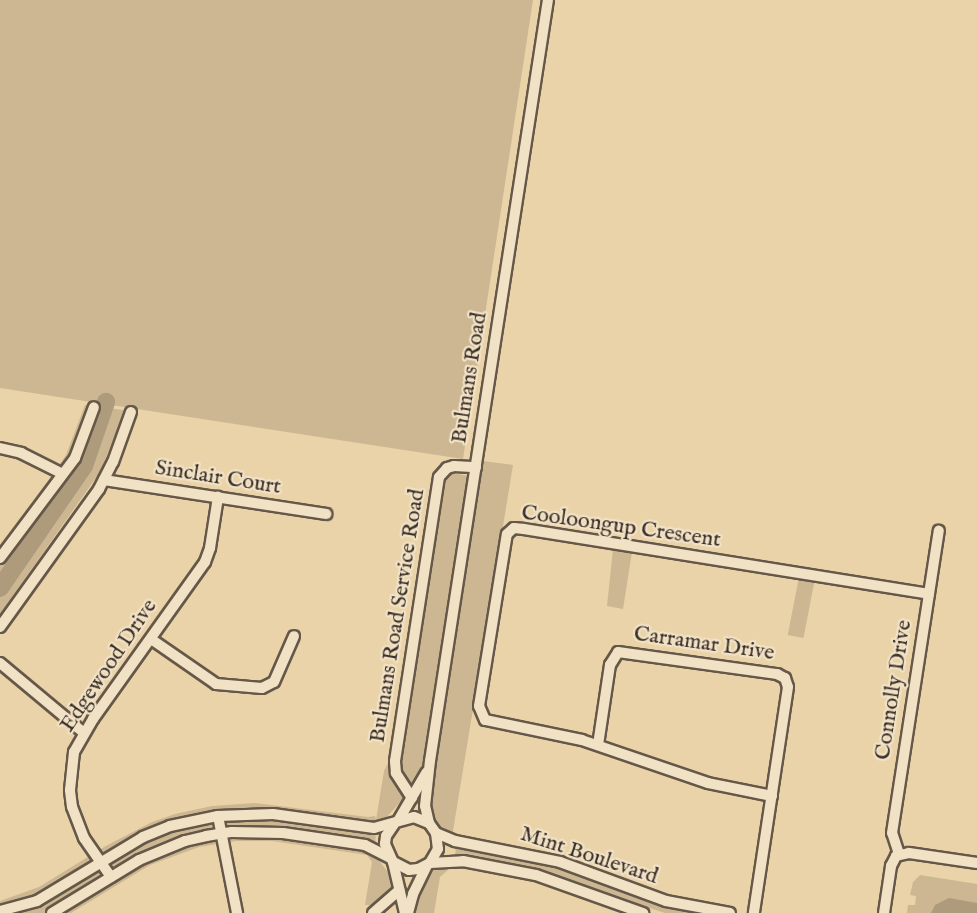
<!DOCTYPE html>
<style>
body{margin:0}
#map{position:relative;width:977px;height:913px;overflow:hidden;background:#ead3a8;font-family:"IM FELL English",serif}
div>[style]{position:absolute}
.green>*{inset:0;background:#ccb792;transform-origin:0 0}
.water>*{inset:0;background:#ae9b7c}
.river>*{height:18px;margin:-9px;padding:0 9px;transform-origin:9px;border-radius:9px;background:#ae9b7c}
.roads{filter:drop-shadow(2px 0 #665848) drop-shadow(-2px 0 #665848) drop-shadow(0 2px #665848) drop-shadow(0 -2px #665848)}
.minor>*{height:10px;margin:-5px;padding:0 5px;transform-origin:5px;border-radius:5px;background:#f1e2c6}
span{translate:-50% -50%;white-space:nowrap;text-align:center;line-height:1.15;-webkit-text-stroke:4.5px #f1e2c6;paint-order:stroke}
.street-label{font-size:22px;color:#3a2f28}
</style>
<div id="map">
<div class="green">
<div style="clip-path:polygon(0 0,533px 0,463px 459px,0 388px)"></div>
<div style="clip-path:polygon(85px 405px,124px 410px,117px 431px,100px 472px,0 614px,0 549px,66px 455px)"></div>
<div style="clip-path:polygon(483px 461px,513px 465px,452px 837px,438px 824px,431px 811px,431px 798px)"></div>
<div style="clip-path:polygon(453px 473px,469px 476px,468px 488px,425px 762px,404px 798px,385px 819px,376px 823px,375px 855px,390px 875px,392px 889px,390px 894px,372px 905px,365px 905px,372px 862px,367px 855px,272px 841px,236px 841px,199px 847px,150px 865px,71px 913px,0 913px,0 901px,39px 887px,104px 847px,152px 822px,175px 814px,212px 806px,255px 803px,368px 817px,375px 816px,376px 820px,384px 771px,406px 726px,443px 485px)"></div>
<div style="clip-path:polygon(613px 549px,632px 552px,623px 609px,607px 606px)"></div>
<div style="left:799px;top:577px;width:16px;height:59px;rotate:11deg"></div>
<div style="clip-path:polygon(456px 845px,540px 861px,658px 902px,710px 913px,665px 913px,533px 870px,455px 856px)"></div>
<div style="clip-path:polygon(448px 865px,448px 870px,440px 877px,434px 913px,415px 913px,423px 878px,437px 867px)"></div>
<div style="clip-path:polygon(920px 875px,977px 884px,977px 913px,907px 913px,908px 905px,915px 905px,916px 896px,910px 895px,913px 882px)"></div>
</div>
<div class="water">
<div style="clip-path:polygon(949px 898px,977px 903px,977px 913px,931px 913px,935px 905px)"></div>
</div>
<div class="river">
<div style="left:0;top:588px;width:148px;rotate:-55.5deg"></div>
<div style="left:84px;top:466px;width:68px;rotate:-71deg"></div>
</div>
<div class="roads">
<div class="minor">
<div style="left:0;top:448px;width:22px;rotate:13deg"></div>
<div style="left:21px;top:453px;width:45px;rotate:26.6deg"></div>
<div style="left:104px;top:480px;width:225px;rotate:8.7deg"></div>
<div style="left:0;top:558px;width:125px;rotate:-53.1deg"></div>
<div style="left:75px;top:458px;width:54px;rotate:-69.6deg"></div>
<div style="left:0;top:627px;width:170px;rotate:-54.3deg"></div>
<div style="left:99px;top:489px;width:30px;rotate:-63deg"></div>
<div style="left:113px;top:462px;width:53px;rotate:-70.2deg"></div>
<div style="left:151px;top:639px;width:79px;rotate:34.7deg"></div>
<div style="left:216px;top:684px;width:46px;rotate:5deg"></div>
<div style="left:262px;top:688px;width:13px;rotate:-27deg"></div>
<div style="left:274px;top:682px;width:50px;rotate:-66.5deg"></div>
<div style="left:0;top:663px;width:109px;rotate:39.8deg"></div>
<div style="left:598px;top:745px;width:81px;rotate:-81.5deg"></div>
<div style="left:610px;top:665px;width:15px;rotate:-58deg"></div>
<div style="left:618px;top:652px;width:161px;rotate:7.9deg"></div>
<div style="left:777px;top:674px;width:9px;rotate:27deg"></div>
<div style="left:785px;top:678px;width:9px;rotate:72deg"></div>
<div style="left:788px;top:687px;width:229px;rotate:98.6deg"></div>
<div style="left:772px;top:796px;width:65px;rotate:-168.5deg"></div>
<div style="left:708px;top:783px;width:133px;rotate:-161.2deg"></div>
<div style="left:582px;top:740px;width:99px;rotate:-168.3deg"></div>
<div style="left:485px;top:720px;width:15px;rotate:-113deg"></div>
<div style="left:479px;top:706px;width:174px;rotate:-80.8deg"></div>
<div style="left:507px;top:534px;width:9px;rotate:-41deg"></div>
<div style="left:514px;top:528px;width:10px;rotate:6deg"></div>
<div style="left:524px;top:529px;width:410px;rotate:9.1deg"></div>
<div style="left:412px;top:798px;width:30px;rotate:-123deg"></div>
<div style="left:396px;top:773px;width:12px;rotate:-95deg"></div>
<div style="left:395px;top:761px;width:287px;rotate:-81.2deg"></div>
<div style="left:439px;top:477px;width:12px;rotate:-48deg"></div>
<div style="left:447px;top:468px;width:7px;rotate:-16deg"></div>
<div style="left:454px;top:466px;width:22px;rotate:3deg"></div>
<div style="left:218px;top:816px;width:99px;rotate:78.9deg"></div>
<div style="left:398px;top:821px;width:56px;rotate:-59.7deg"></div>
<div style="left:429px;top:823px;width:17px;rotate:-103deg"></div>
<div style="left:425px;top:806px;width:45px;rotate:-83.7deg"></div>
<div style="left:430px;top:761px;width:770px;rotate:-81.19deg"></div>
<div style="left:436px;top:833px;width:21px;rotate:23deg"></div>
<div style="left:455px;top:841px;width:107px;rotate:11.3deg"></div>
<div style="left:560px;top:862px;width:113px;rotate:20.2deg"></div>
<div style="left:666px;top:901px;width:65px;rotate:10.6deg"></div>
<div style="left:899px;top:854px;width:22px;rotate:-108deg"></div>
<div style="left:892px;top:833px;width:306px;rotate:-81.2deg"></div>
<div style="left:393px;top:862px;width:52px;rotate:76.8deg"></div>
<div style="left:430px;top:863px;width:33px;rotate:-3deg"></div>
<div style="left:463px;top:861px;width:74px;rotate:10.9deg"></div>
<div style="left:536px;top:875px;width:114px;rotate:19.6deg"></div>
<div style="left:111px;top:877px;width:47px;rotate:-124.7deg"></div>
<div style="left:84px;top:838px;width:33px;rotate:-111deg"></div>
<div style="left:72px;top:807px;width:17px;rotate:-97deg"></div>
<div style="left:70px;top:790px;width:38px;rotate:-84deg"></div>
<div style="left:74px;top:752px;width:38px;rotate:-60deg"></div>
<div style="left:93px;top:719px;width:193px;rotate:-54.5deg"></div>
<div style="left:205px;top:562px;width:15px;rotate:-70deg"></div>
<div style="left:210px;top:548px;width:52px;rotate:-81.1deg"></div>
<div style="left:0;top:911px;width:38px;rotate:-15deg"></div>
<div style="left:37px;top:901px;width:124px;rotate:-31.1deg"></div>
<div style="left:143px;top:837px;width:29px;rotate:-22deg"></div>
<div style="left:170px;top:826px;width:49px;rotate:-11.8deg"></div>
<div style="left:218px;top:816px;width:55px;rotate:-2.1deg"></div>
<div style="left:273px;top:814px;width:102px;rotate:7.9deg"></div>
<div style="left:374px;top:828px;width:41px;rotate:-15.4deg"></div>
<div style="left:414px;top:817px;width:16px;rotate:22deg"></div>
<div style="left:429px;top:823px;width:12px;rotate:55deg"></div>
<div style="left:436px;top:833px;width:16px;rotate:83deg"></div>
<div style="left:438px;top:849px;width:16px;rotate:120deg"></div>
<div style="left:430px;top:863px;width:13px;rotate:153deg"></div>
<div style="left:418px;top:869px;width:9px;rotate:174deg"></div>
<div style="left:409px;top:870px;width:18px;rotate:-153deg"></div>
<div style="left:393px;top:862px;width:20px;rotate:-114deg"></div>
<div style="left:385px;top:844px;width:8px;rotate:-83deg"></div>
<div style="left:386px;top:836px;width:14px;rotate:-56deg"></div>
<div style="left:52px;top:913px;width:102px;rotate:-31.3deg"></div>
<div style="left:139px;top:860px;width:50px;rotate:-22.4deg"></div>
<div style="left:185px;top:841px;width:22px;rotate:-13deg"></div>
<div style="left:206px;top:836px;width:26px;rotate:-9deg"></div>
<div style="left:232px;top:832px;width:51px;rotate:1.1deg"></div>
<div style="left:283px;top:833px;width:83px;rotate:8.3deg"></div>
<div style="left:365px;top:845px;width:28px;rotate:27deg"></div>
<div style="left:373px;top:913px;width:35px;rotate:-41deg"></div>
<div style="left:408px;top:913px;width:20px;rotate:-75deg"></div>
<div style="left:413px;top:894px;width:32px;rotate:-64deg"></div>
<div style="left:884px;top:913px;width:48px;rotate:-81.5deg"></div>
<div style="left:891px;top:866px;width:11px;rotate:-63deg"></div>
<div style="left:896px;top:856px;width:13px;rotate:-13deg"></div>
<div style="left:909px;top:853px;width:69px;rotate:8.4deg"></div>
</div>
</div>
<div class="street-label">
<span style="left:470px;top:378px;rotate:-81deg">Bulmans Road</span>
<span style="left:218px;top:478px;rotate:9deg">Sinclair Court</span>
<span style="left:621px;top:527px;rotate:8deg">Cooloongup Crescent</span>
<span style="left:398px;top:616px;rotate:-81deg">Bulmans Road Service Road</span>
<span style="left:704px;top:644px;rotate:8deg">Carramar Drive</span>
<span style="left:109px;top:666px;rotate:-56deg">Edgewood Drive</span>
<span style="left:894px;top:690px;rotate:-81deg">Connolly Drive</span>
<span style="left:589px;top:856px;rotate:18deg">Mint Boulevard</span>
</div>
</div>
